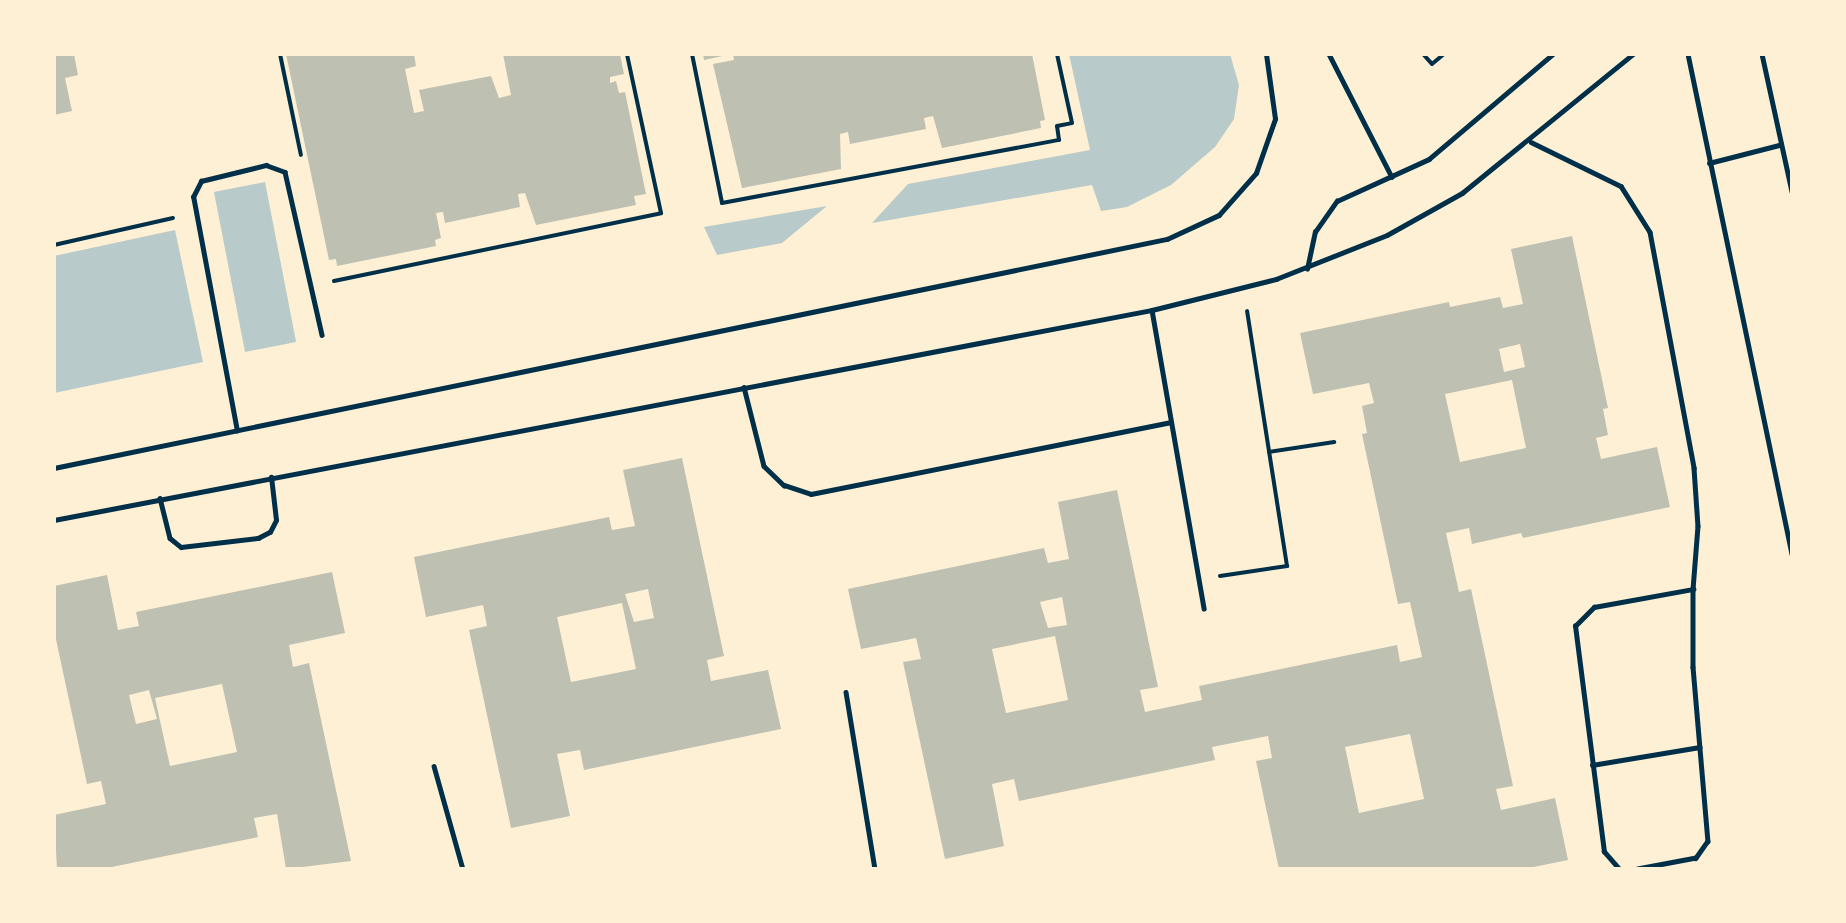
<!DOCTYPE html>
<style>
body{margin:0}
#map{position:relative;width:1846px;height:923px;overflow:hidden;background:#fdf0d5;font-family:"Fira Sans Condensed",sans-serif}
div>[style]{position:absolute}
.green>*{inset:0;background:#b9caca;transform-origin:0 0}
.building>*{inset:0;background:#bec0b2}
.path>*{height:4px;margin:-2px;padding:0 2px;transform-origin:2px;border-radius:2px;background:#003049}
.service>*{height:4.5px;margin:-2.25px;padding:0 2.25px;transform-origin:2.25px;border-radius:2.25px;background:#003049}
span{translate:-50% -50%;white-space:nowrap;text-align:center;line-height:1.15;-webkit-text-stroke:4.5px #fdf0d5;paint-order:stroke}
.frame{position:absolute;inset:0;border:56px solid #fdf0d5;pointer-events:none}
</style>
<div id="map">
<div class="green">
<div style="clip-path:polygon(1069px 54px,1230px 54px,1239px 85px,1234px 119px,1215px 147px,1171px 185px,1127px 207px,1101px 211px,1092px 185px,872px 223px,908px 184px,1090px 150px)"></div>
<div style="left:265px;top:182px;width:163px;height:52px;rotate:79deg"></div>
<div style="clip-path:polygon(827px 206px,782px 243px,717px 255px,704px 227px)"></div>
<div style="clip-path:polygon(175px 230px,203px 362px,54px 393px,54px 256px)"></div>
</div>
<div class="building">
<div style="clip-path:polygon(54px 54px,74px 54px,78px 75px,65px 78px,72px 111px,54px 115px)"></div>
<div style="clip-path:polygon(286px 54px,414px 54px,416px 66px,405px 69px,414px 113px,424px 111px,419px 90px,491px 76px,499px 98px,511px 95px,503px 54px,620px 54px,624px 74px,610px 77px,610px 83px,616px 81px,619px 93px,625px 92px,646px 194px,634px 196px,636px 205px,536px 225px,525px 193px,518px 194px,520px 207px,445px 223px,443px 212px,436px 213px,441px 238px,435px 240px,436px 246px,337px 266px,336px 259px,329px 260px)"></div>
<div style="clip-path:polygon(703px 54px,727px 54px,727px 55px,704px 60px)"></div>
<div style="clip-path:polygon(733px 54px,1032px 54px,1045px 120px,1040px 121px,1041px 128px,942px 148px,933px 116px,924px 118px,926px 129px,850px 144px,848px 132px,840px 134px,841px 169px,742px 188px,713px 64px,734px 60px)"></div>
<div style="clip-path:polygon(evenodd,1572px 236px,1608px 408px,1603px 409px,1608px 435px,1596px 438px,1601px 459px,1657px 447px,1670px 507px,1523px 538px,1521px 533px,1472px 544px,1469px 528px,1446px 533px,1459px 592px,1471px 589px,1513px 786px,1496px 789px,1501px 810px,1555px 798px,1568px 860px,1524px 869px,1279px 869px,1256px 761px,1272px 758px,1268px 736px,1212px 747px,1215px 760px,1019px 801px,1014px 779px,992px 784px,1004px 846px,945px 859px,903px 662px,921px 659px,916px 638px,861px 649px,848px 589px,1044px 548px,1048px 563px,1069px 559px,1058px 502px,1117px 490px,1158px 687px,1140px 690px,1145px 712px,1202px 700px,1199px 686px,1397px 645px,1400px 662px,1422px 657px,1410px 602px,1398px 604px,1362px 434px,1367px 433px,1362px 406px,1374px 403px,1369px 383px,1313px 394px,1300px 333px,1449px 302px,1450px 307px,1500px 297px,1503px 308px,1523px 304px,1511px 249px,1572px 236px,1520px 344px,1525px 367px,1504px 372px,1499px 349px,1520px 344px,1572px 236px,1512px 380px,1526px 448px,1460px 462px,1445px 394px,1512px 380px,1572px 236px,1062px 597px,1067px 625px,1048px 628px,1040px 602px,1062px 597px,1572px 236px,1055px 636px,1068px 700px,1006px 713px,992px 649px,1055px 636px,1572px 236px,1410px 734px,1424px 799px,1359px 813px,1345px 747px,1410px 734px)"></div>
<div style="clip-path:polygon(evenodd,682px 458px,724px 656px,707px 660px,711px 681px,768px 670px,781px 729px,584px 770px,580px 750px,557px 754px,570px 816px,511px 828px,469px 630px,487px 626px,483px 605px,426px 617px,414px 557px,609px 517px,612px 530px,635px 526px,623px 470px,682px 458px,648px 589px,654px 618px,634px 622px,625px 594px,648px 589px,682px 458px,622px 603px,636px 669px,571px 682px,557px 617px,622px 603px)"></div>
<div style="clip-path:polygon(evenodd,332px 572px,345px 633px,289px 645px,293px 667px,309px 663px,351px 861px,286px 869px,277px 814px,254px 818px,258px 837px,102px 869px,57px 869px,54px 815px,106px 804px,101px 781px,87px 784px,54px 630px,54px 586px,107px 575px,118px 630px,139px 626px,136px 612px,332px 572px,222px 684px,237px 752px,170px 766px,155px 698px,222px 684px,332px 572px,149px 690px,157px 719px,136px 724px,129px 695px,149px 690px)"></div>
</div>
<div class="path">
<div style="left:280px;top:54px;width:103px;rotate:78.3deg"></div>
<div style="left:692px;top:54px;width:152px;rotate:78.6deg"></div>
<div style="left:722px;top:203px;width:343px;rotate:-10.6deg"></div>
<div style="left:1059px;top:140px;width:14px;rotate:-98deg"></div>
<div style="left:1057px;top:126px;width:15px;rotate:-11deg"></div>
<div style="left:1072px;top:123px;width:71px;rotate:-102.3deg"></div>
<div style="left:1423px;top:54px;width:13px;rotate:48deg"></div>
<div style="left:1432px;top:64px;width:16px;rotate:-40deg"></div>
<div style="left:54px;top:245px;width:122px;rotate:-12.8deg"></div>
<div style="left:334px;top:281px;width:334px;rotate:-11.7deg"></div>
<div style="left:661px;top:213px;width:163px;rotate:-102.1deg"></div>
<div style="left:1269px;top:452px;width:66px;rotate:-8.7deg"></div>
<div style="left:1220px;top:576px;width:68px;rotate:-8.5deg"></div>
<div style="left:1287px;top:566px;width:258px;rotate:-98.9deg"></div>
</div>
<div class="service">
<div style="left:1329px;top:54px;width:138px;rotate:62.9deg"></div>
<div style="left:1688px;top:54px;width:511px;rotate:78.25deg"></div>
<div style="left:1762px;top:54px;width:141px;rotate:77.7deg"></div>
<div style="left:1531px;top:142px;width:100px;rotate:26.1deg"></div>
<div style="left:1621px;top:186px;width:54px;rotate:57.8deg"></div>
<div style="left:1650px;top:232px;width:240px;rotate:79.4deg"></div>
<div style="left:1694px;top:468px;width:58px;rotate:86.1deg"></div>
<div style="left:1698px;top:526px;width:63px;rotate:94.5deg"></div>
<div style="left:1709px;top:163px;width:72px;rotate:-14.4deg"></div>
<div style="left:1307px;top:269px;width:38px;rotate:-78deg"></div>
<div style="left:1315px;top:232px;width:38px;rotate:-55deg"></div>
<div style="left:1337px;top:201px;width:101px;rotate:-24.5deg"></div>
<div style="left:1429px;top:159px;width:162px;rotate:-40.3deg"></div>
<div style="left:1152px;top:310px;width:303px;rotate:80.1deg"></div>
<div style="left:744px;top:387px;width:81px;rotate:75.8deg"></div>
<div style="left:764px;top:466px;width:28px;rotate:44deg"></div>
<div style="left:784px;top:485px;width:28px;rotate:18deg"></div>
<div style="left:811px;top:494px;width:367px;rotate:-11.3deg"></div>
<div style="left:237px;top:431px;width:238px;rotate:-100.6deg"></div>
<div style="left:193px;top:197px;width:18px;rotate:-63deg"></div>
<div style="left:201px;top:181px;width:67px;rotate:-13.8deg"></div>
<div style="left:266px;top:165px;width:20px;rotate:20deg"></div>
<div style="left:285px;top:172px;width:167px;rotate:77.2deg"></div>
<div style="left:54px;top:468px;width:1136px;rotate:-11.63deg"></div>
<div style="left:1167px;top:239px;width:57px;rotate:-24.8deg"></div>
<div style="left:1219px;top:215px;width:56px;rotate:-48.6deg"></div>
<div style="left:1256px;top:173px;width:57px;rotate:-70.6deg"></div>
<div style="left:1275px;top:119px;width:66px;rotate:-97.9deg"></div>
<div style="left:160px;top:498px;width:41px;rotate:76deg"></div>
<div style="left:170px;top:538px;width:14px;rotate:39deg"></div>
<div style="left:181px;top:547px;width:78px;rotate:-6.7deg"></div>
<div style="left:258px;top:538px;width:13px;rotate:-27deg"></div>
<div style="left:270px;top:532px;width:13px;rotate:-63deg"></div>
<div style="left:276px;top:520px;width:43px;rotate:-96.6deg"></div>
<div style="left:54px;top:520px;width:1118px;rotate:-10.83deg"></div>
<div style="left:1152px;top:310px;width:128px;rotate:-14deg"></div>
<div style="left:1276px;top:279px;width:119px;rotate:-21.6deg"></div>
<div style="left:1387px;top:235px;width:86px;rotate:-29.2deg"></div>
<div style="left:1462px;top:193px;width:220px;rotate:-39.1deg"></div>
<div style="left:846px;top:692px;width:179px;rotate:80.7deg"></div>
<div style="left:1592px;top:765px;width:109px;rotate:-9.5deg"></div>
<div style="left:434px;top:766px;width:107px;rotate:74.3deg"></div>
<div style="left:1619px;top:869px;width:23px;rotate:-131deg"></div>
<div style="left:1604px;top:852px;width:228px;rotate:-97.3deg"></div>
<div style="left:1575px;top:626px;width:27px;rotate:-45deg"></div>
<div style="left:1594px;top:607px;width:101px;rotate:-10.3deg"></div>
<div style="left:1693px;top:589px;width:78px;rotate:90deg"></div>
<div style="left:1693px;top:667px;width:175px;rotate:85.1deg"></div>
<div style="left:1708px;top:841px;width:21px;rotate:125deg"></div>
<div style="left:1696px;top:858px;width:59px;rotate:169.3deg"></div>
</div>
<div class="frame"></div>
</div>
